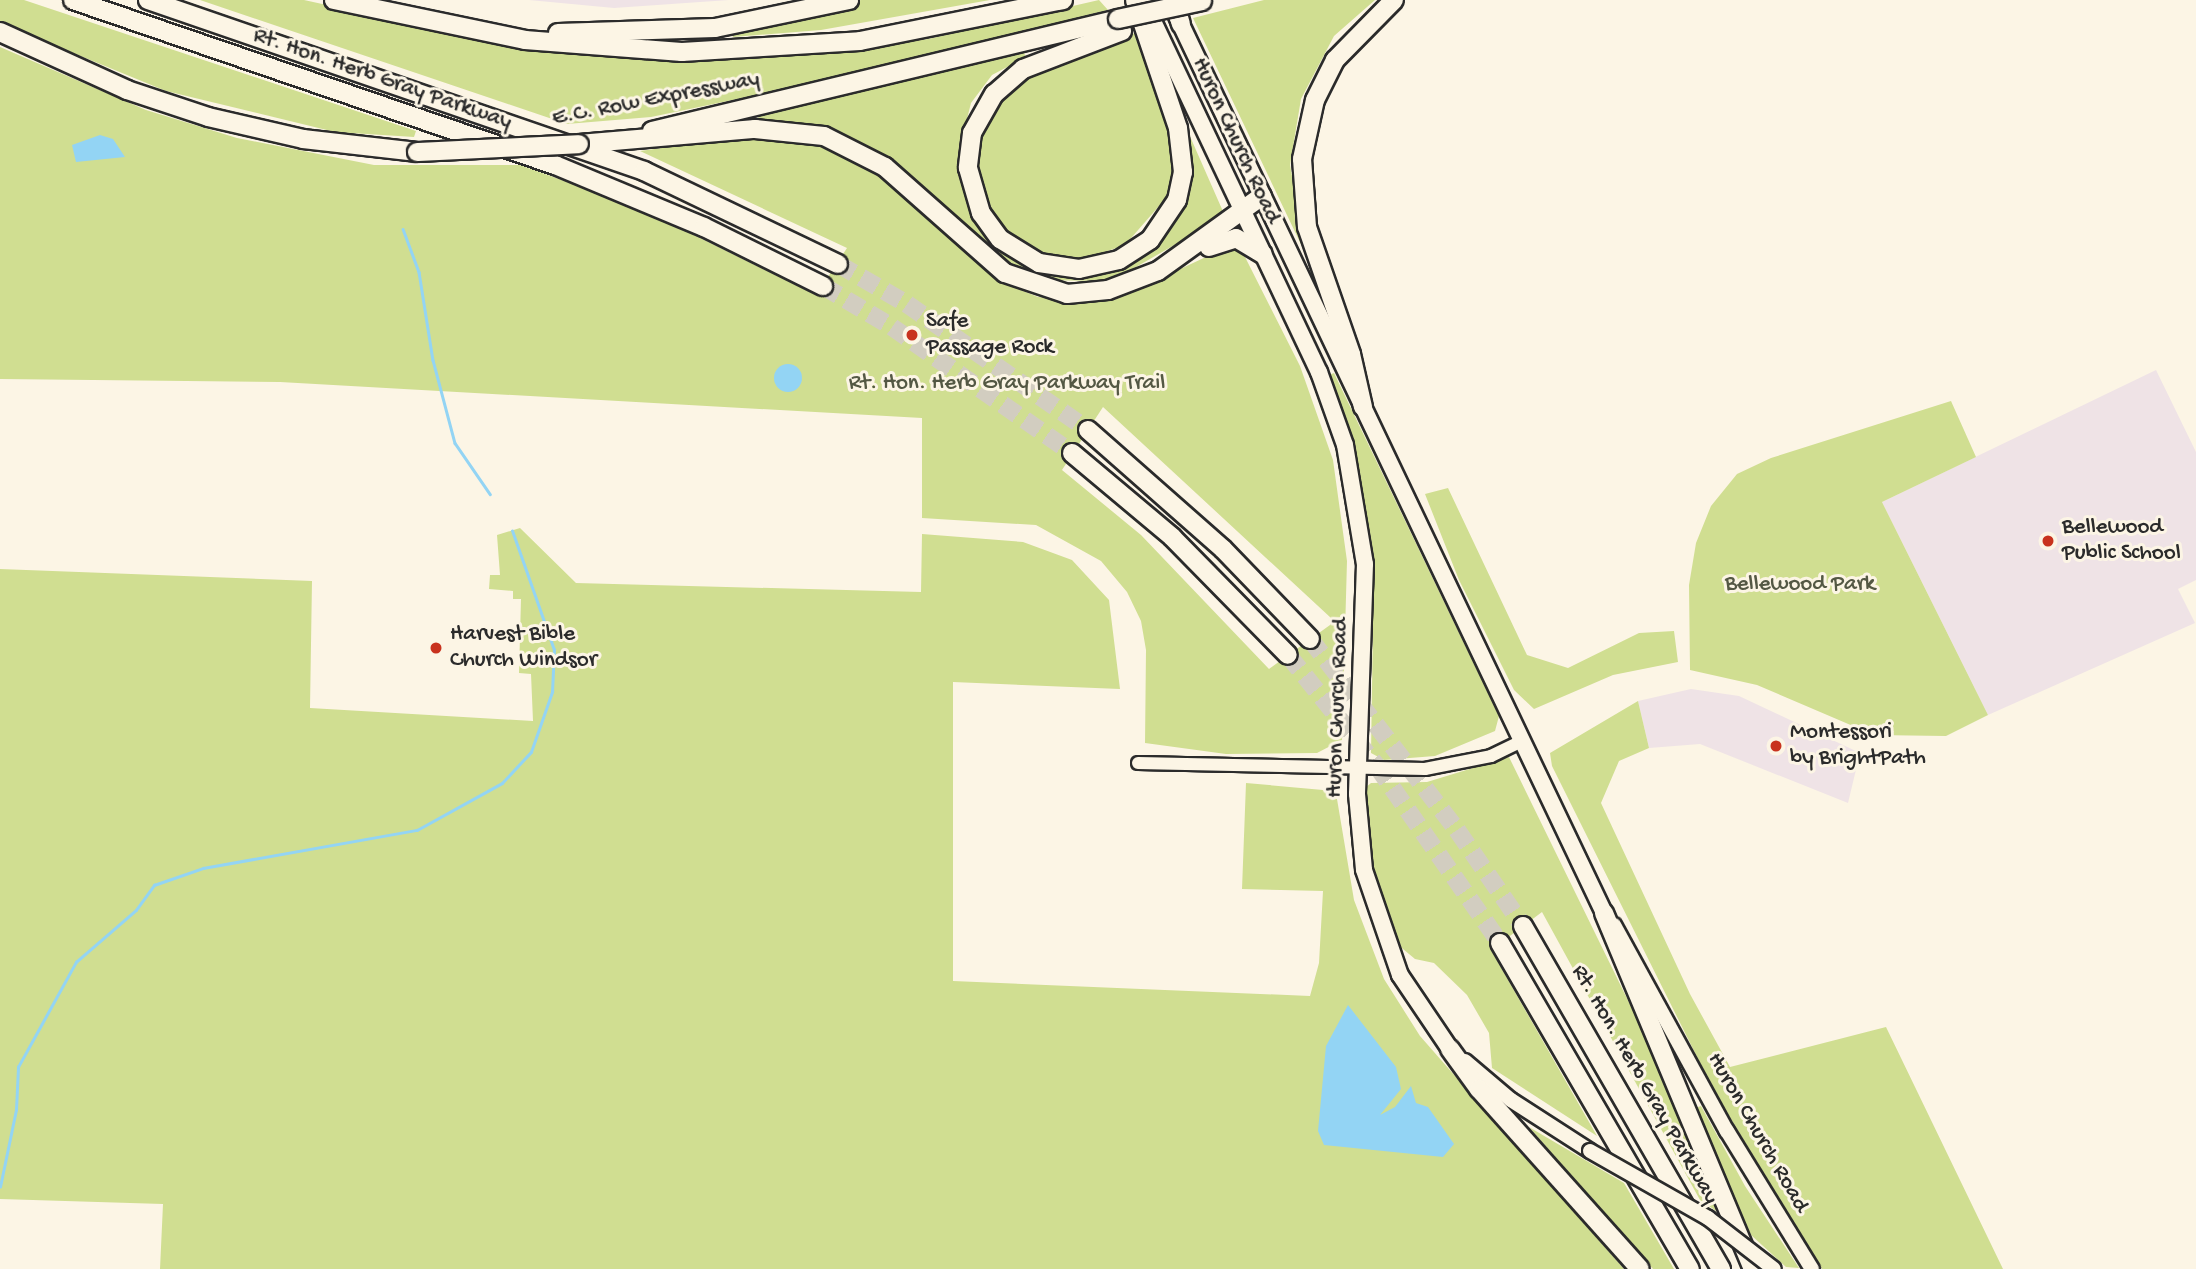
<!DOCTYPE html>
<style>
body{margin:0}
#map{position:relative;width:2196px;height:1269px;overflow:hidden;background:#fcf5e5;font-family:"Gochi Hand",sans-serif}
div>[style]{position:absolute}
.built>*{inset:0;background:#efe3e6}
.green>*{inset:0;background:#d0de91}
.water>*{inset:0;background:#93d4f4}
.round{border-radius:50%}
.stream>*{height:2.5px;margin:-1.25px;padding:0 1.25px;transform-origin:1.25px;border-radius:1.25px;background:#93d4f4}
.motorway-tunnel>*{height:18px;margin-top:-9px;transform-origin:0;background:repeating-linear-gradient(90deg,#d2cdc0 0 18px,transparent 0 27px)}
.roads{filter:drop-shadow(2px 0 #2b2b2b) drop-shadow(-2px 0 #2b2b2b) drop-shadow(0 2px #2b2b2b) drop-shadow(0 -2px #2b2b2b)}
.tertiary>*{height:12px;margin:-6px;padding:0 6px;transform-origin:6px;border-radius:6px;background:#fcf5e5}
.primary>*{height:14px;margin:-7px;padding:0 7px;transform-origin:7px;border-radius:7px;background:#fcf5e5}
.trunk>*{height:16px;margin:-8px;padding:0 8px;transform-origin:8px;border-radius:8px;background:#fcf5e5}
.motorway>*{height:18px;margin:-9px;padding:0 9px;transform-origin:9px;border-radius:9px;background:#fcf5e5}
.bridges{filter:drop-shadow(2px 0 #2b2b2b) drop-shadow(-2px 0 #2b2b2b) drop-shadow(0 2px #2b2b2b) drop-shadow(0 -2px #2b2b2b)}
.primary-bridge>*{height:14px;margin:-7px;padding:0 7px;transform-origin:7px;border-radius:7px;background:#fcf5e5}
.motorway-bridge>*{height:18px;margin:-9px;padding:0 9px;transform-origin:9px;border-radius:9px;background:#fcf5e5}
.dots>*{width:19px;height:19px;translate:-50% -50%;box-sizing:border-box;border:4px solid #fcf5e5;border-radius:50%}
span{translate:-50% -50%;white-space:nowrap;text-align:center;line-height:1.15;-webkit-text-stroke:6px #fcf5e5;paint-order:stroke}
.street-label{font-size:23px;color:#2b2b2b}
.poi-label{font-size:23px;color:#2b2b2b}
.left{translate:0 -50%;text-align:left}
.park-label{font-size:23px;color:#545844}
</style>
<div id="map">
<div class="built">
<div style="clip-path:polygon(529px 0,729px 0,614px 8px)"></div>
<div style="clip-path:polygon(2156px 370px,2196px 452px,2196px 580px,2178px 589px,2195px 623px,1988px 715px,1882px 502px)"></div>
<div style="clip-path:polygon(1691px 689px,1739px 696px,1860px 753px,1848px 803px,1700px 744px,1649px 748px,1638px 701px)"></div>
</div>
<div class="green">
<div style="clip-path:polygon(0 0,24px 0,416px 131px,414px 137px,335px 132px,166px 91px,0 23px)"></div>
<div style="clip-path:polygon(200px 0,304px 0,523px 48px,658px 58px,851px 50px,928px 39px,1099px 0,1108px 10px,805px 85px,651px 117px,567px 124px)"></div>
<div style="clip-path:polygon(861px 0,990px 0,821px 30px,733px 37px,731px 29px)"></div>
<div style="clip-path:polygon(1264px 0,1375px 0,1334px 36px,1301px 99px,1290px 165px,1307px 257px,1193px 18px)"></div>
<div style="clip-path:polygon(1135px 33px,1169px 125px,1175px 165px,1166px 198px,1125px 245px,1087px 258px,1056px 258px,1021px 245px,998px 228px,983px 203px,973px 169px,978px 130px,993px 103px,1019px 78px)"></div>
<div style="clip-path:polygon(evenodd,0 47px,146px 110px,237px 138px,374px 165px,520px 165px,639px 208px,816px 295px,847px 248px,640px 151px,742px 137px,823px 145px,873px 169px,999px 281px,1038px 297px,1094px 300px,1146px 285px,1223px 249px,1242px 251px,1300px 366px,1333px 460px,1347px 561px,1342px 740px,1317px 753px,1226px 754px,1145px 743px,1146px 650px,1141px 621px,1127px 592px,1101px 561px,1036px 525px,922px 518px,922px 418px,280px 382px,0 379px,0 47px,1103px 407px,1331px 618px,1330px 625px,1269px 669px,1141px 535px,1062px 470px,1103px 407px)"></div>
<div style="clip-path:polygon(1023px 51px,1026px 57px,992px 75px,971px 103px,958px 155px,967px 205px,991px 242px,1014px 261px,1043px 271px,1102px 272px,1176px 215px,1185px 125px,1225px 216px,1129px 271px,1100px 281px,1038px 280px,1006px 267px,892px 162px,855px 141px,831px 131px,759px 123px,758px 115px)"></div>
<div style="clip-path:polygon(1334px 373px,1499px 716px,1495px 731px,1435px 756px,1384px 760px,1371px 753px,1374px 557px,1358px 466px,1329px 375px)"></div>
<div style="clip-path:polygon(1951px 401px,1976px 457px,1882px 502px,1988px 715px,1946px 736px,1874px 735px,1757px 685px,1690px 670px,1689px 585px,1696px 543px,1711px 506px,1737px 474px,1771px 458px)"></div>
<div style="clip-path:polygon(1448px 488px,1527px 655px,1568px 668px,1639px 633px,1674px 631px,1678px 662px,1613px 675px,1534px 709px,1514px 690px,1459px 580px,1425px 494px)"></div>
<div style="clip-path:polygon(520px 528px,576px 583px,921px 592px,922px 534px,1023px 542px,1072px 560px,1109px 600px,1120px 689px,953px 682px,953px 981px,1310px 996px,1319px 963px,1323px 891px,1242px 889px,1246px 783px,1323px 790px,1337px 799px,1354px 900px,1384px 979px,1420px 1036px,1624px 1269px,160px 1269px,163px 1204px,0 1199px,0 569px,312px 581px,310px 708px,533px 721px,531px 674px,519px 673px,521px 599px,513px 599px,513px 591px,489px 589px,490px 575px,500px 575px,497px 535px)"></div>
<div style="clip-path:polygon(1638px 701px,1649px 748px,1619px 761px,1601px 803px,1690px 994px,1730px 1067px,1886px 1027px,2003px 1269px,1822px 1269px,1715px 1093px,1552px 766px,1550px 753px)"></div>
<div style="clip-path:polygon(1509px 757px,1662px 1070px,1719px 1213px,1700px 1200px,1542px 912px,1491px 950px,1597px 1136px,1492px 1068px,1489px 1033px,1467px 995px,1434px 963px,1415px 959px,1397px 944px,1382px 909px,1369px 847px,1365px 788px,1371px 783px,1427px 782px)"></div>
<div style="clip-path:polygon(1701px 1106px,1745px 1186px,1799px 1268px,1786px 1267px,1751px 1235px,1695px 1108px)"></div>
<div style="clip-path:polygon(1529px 1127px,1624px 1183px,1674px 1269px,1653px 1269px)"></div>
</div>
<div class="water">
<div style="clip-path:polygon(100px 135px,113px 139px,125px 157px,76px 162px,72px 145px)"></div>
<div class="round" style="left:774px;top:364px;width:28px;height:28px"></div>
<div style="clip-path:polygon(1348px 1005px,1396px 1067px,1401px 1089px,1380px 1115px,1395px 1107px,1411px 1086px,1416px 1103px,1428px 1107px,1454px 1144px,1443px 1157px,1324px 1145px,1318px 1131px,1326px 1046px)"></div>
</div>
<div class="stream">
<div style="left:403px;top:229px;width:46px;rotate:69.6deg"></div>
<div style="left:419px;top:272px;width:89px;rotate:81deg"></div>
<div style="left:433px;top:360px;width:86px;rotate:75.2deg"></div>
<div style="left:455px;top:443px;width:62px;rotate:55.5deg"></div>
<div style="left:0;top:1187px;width:79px;rotate:-78.3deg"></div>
<div style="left:16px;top:1110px;width:43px;rotate:-87.3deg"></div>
<div style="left:18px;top:1067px;width:120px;rotate:-61.1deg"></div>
<div style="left:76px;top:962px;width:79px;rotate:-40.9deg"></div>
<div style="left:136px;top:910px;width:31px;rotate:-54deg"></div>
<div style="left:154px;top:885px;width:52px;rotate:-19.1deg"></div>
<div style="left:203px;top:868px;width:217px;rotate:-10.1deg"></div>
<div style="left:417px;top:830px;width:97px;rotate:-28.9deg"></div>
<div style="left:502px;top:783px;width:42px;rotate:-46.9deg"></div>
<div style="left:531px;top:752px;width:64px;rotate:-70.7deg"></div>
<div style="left:552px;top:692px;width:42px;rotate:-87.3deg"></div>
<div style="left:554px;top:650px;width:126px;rotate:-109.4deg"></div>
</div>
<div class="motorway-tunnel">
<div style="left:838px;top:264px;width:80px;rotate:30.1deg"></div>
<div style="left:907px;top:304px;width:221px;rotate:34.8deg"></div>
<div style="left:823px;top:286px;width:80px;rotate:30.7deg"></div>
<div style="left:892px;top:327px;width:220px;rotate:35deg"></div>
<div style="left:1310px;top:639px;width:241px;rotate:52.4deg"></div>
<div style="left:1457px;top:830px;width:116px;rotate:55.5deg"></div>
<div style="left:1288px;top:655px;width:142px;rotate:51.3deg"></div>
<div style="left:1377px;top:766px;width:216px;rotate:55.2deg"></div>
</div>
<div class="roads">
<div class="tertiary">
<div style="left:1138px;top:763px;width:287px;rotate:1.2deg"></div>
<div style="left:1425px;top:769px;width:67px;rotate:-11.1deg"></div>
<div style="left:1491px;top:756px;width:34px;rotate:-26deg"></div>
</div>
<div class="primary">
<div style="left:1614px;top:925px;width:235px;rotate:61.3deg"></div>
<div style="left:1727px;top:1131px;width:162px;rotate:58.4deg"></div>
<div style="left:1465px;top:1061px;width:60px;rotate:40.3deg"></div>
<div style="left:1511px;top:1100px;width:94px;rotate:32.8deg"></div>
</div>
<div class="trunk">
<div style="left:1144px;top:2px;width:409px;rotate:64.7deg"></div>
<div style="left:1319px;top:372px;width:77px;rotate:70.4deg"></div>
<div style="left:1345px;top:445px;width:121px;rotate:80.5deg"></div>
<div style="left:1365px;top:564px;width:230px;rotate:92deg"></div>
<div style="left:1357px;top:794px;width:76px;rotate:84.7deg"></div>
<div style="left:1364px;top:870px;width:111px;rotate:71.1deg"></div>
<div style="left:1400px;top:975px;width:89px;rotate:56deg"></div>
<div style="left:1176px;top:14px;width:996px;rotate:64.54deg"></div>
</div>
<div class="motorway">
<div style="left:73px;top:0;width:509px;rotate:18.9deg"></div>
<div style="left:555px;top:165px;width:161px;rotate:22.6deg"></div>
<div style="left:704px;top:227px;width:133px;rotate:26.4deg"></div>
<div style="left:148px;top:0;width:525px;rotate:19.02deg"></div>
<div style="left:644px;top:171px;width:215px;rotate:25.6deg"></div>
<div style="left:334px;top:0;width:195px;rotate:11.8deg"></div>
<div style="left:525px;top:40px;width:157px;rotate:4.4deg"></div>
<div style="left:682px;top:52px;width:178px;rotate:-3.5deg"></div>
<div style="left:860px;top:41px;width:207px;rotate:-11.4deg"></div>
<div style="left:1174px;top:0;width:25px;rotate:74deg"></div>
<div style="left:1122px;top:31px;width:106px;rotate:159deg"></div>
<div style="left:1023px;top:69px;width:38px;rotate:139deg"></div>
<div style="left:994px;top:94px;width:45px;rotate:119.4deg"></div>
<div style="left:972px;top:133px;width:35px;rotate:97deg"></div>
<div style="left:968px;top:168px;width:47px;rotate:73.9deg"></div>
<div style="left:981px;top:213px;width:32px;rotate:54deg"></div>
<div style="left:1000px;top:239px;width:46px;rotate:31.6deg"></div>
<div style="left:1039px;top:263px;width:40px;rotate:8.5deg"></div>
<div style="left:1079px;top:269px;width:41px;rotate:-12.7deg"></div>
<div style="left:1119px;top:260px;width:37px;rotate:-33deg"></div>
<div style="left:1150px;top:240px;width:48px;rotate:-56deg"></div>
<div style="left:1177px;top:200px;width:29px;rotate:-78deg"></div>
<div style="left:1183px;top:172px;width:44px;rotate:-96.5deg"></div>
<div style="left:1178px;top:128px;width:135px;rotate:-108.6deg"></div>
<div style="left:0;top:32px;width:140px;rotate:24.5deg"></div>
<div style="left:127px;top:90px;width:85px;rotate:18.4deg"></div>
<div style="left:208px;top:117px;width:98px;rotate:13deg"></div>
<div style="left:303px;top:139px;width:115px;rotate:6.5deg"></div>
<div style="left:558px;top:33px;width:157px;rotate:-1.8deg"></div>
<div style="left:715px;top:28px;width:137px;rotate:-11.8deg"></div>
<div style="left:652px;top:131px;width:479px;rotate:-13.5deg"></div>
<div style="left:579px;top:144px;width:177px;rotate:-4.9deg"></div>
<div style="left:755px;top:129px;width:69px;rotate:5.8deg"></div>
<div style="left:824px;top:136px;width:68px;rotate:26.9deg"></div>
<div style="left:885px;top:167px;width:160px;rotate:41.5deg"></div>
<div style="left:1005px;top:273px;width:65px;rotate:18.7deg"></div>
<div style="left:1067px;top:294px;width:41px;rotate:-5.6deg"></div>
<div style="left:1108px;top:290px;width:53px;rotate:-20.8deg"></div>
<div style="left:1158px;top:271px;width:128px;rotate:-35.8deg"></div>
<div style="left:1209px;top:247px;width:28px;rotate:-18deg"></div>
<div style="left:1236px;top:238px;width:31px;rotate:31deg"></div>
<div style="left:1363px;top:407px;width:54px;rotate:-102.8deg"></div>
<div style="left:1351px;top:354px;width:134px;rotate:-109.1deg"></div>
<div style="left:1307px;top:227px;width:68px;rotate:-94.2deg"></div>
<div style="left:1302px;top:159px;width:60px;rotate:-77.6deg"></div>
<div style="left:1315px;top:100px;width:45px;rotate:-63.4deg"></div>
<div style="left:1335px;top:60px;width:84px;rotate:-45.5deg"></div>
<div style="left:1088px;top:430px;width:180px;rotate:41.4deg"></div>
<div style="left:1223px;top:549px;width:125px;rotate:46deg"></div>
<div style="left:1072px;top:453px;width:131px;rotate:40deg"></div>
<div style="left:1172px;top:537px;width:165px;rotate:45.5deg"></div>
<div style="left:1604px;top:913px;width:386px;rotate:67.3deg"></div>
<div style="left:1523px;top:926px;width:396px;rotate:60deg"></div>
<div style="left:1500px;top:943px;width:377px;rotate:59.8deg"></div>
<div style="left:1450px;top:1049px;width:49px;rotate:54.1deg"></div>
<div style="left:1479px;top:1089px;width:241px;rotate:48.2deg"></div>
</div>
</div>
<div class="bridges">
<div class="primary-bridge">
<div style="left:1590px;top:1151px;width:136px;rotate:29.6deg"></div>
<div style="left:1708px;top:1218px;width:83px;rotate:37.7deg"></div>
</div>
<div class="motorway-bridge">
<div style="left:1118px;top:19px;width:86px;rotate:-12.1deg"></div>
<div style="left:417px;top:152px;width:162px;rotate:-2.8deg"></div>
</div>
</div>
<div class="dots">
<div style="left:912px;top:335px;background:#c8321e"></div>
<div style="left:2048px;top:541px;background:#c8321e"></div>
<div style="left:436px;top:648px;background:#c8321e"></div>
<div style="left:1776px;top:746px;background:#c8321e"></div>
</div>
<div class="street-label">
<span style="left:382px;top:80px;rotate:19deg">Rt. Hon. Herb Gray Parkway</span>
<span style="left:656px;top:100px;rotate:-11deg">E.C. Row Expressway</span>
<span style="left:1235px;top:141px;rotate:65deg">Huron Church Road</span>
<span style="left:1339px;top:708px;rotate:-88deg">Huron Church Road</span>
<span style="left:1644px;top:1085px;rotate:60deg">Rt. Hon. Herb Gray Parkway</span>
<span style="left:1757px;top:1133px;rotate:60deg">Huron Church Road</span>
</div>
<div class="poi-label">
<span class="left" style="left:926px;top:335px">Safe<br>Passage Rock</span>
<span class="left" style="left:2062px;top:541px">Bellewood<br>Public School</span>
<span class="left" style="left:450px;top:648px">Harvest Bible<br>Church Windsor</span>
<span class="left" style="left:1790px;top:746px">Montessori<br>by BrightPath</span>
</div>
<div class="park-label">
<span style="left:1007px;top:384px">Rt. Hon. Herb Gray Parkway Trail</span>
<span style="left:1800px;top:585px">Bellewood Park</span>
</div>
</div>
